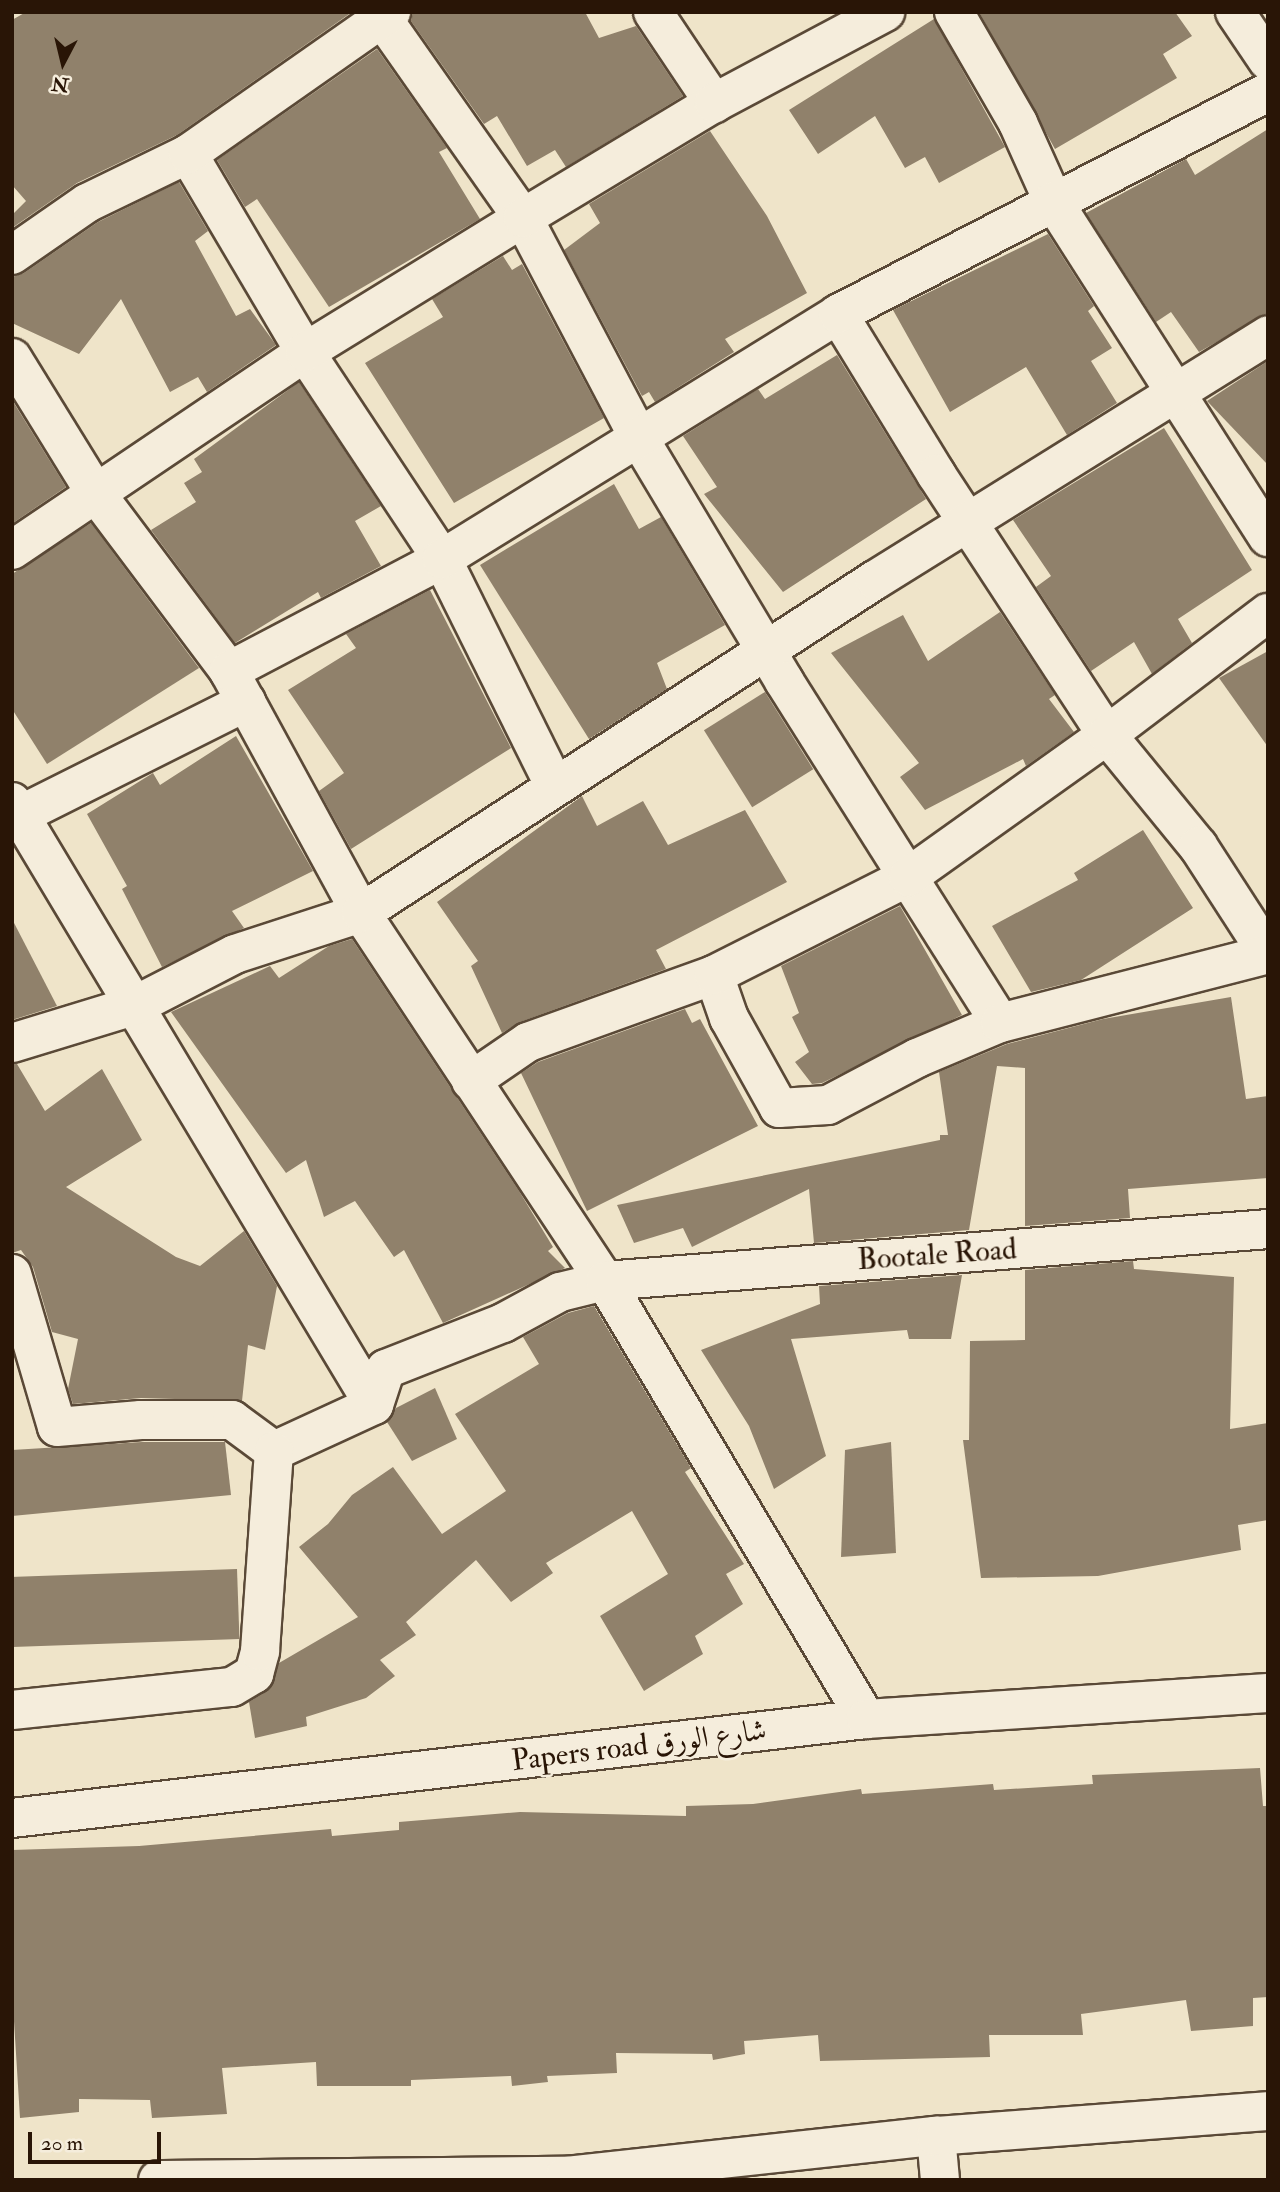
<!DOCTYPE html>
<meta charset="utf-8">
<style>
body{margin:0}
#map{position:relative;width:1280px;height:2192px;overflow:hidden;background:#efe4c9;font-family:"IM FELL Double Pica",Amiri,serif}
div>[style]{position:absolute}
.building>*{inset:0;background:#90816b;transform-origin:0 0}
.roads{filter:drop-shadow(2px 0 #5a4937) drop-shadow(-2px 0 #5a4937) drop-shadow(0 2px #5a4937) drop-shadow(0 -2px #5a4937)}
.minor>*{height:38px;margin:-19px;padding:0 19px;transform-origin:19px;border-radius:19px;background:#f5eddc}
span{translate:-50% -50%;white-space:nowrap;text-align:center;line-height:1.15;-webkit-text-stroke:5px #f5eddc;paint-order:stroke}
.street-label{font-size:30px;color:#291506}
.frame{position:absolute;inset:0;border:14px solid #291506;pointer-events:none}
.north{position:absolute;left:28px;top:28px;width:70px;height:70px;-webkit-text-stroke:5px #f5eddc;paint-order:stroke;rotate:187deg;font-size:19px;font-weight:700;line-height:28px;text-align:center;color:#291506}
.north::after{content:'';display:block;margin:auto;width:24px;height:32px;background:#291506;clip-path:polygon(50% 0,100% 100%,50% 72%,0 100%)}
.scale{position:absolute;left:28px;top:2132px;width:133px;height:32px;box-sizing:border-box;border:4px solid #291506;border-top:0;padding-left:9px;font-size:21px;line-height:24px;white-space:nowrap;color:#291506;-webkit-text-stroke:5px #f5eddc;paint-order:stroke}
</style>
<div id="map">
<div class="building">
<div style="clip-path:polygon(26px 12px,352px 12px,177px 135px,77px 183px,12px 228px,12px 215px,26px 201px,12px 185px,12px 20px)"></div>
<div style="clip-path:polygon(413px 12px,585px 12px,599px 38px,636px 26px,683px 96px,566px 167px,555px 150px,527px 166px,497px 116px,484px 124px,411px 21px)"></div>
<div style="clip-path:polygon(979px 12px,1175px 12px,1192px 36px,1163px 54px,1177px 78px,1055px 149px)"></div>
<div style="clip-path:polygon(934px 19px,1005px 147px,939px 183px,925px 157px,905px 168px,875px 116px,818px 154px,789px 110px)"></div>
<div style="clip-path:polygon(377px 49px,447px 148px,439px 152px,480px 219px,329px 307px,257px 199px,245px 207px,217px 160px)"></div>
<div style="clip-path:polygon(1268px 129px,1268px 313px,1199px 352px,1171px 312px,1156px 322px,1086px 213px,1186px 159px,1195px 175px)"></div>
<div style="clip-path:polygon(710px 131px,767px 216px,807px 293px,725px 339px,734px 352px,655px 402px,649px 392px,642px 396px,564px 250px,600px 223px,589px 204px)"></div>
<div style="clip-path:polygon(179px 182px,208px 231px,195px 241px,236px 316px,250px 309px,276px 345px,207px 392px,198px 377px,170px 392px,121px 299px,79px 354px,12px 323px,12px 277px,24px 273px,98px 222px)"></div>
<div style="clip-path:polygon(1048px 234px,1094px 306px,1088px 311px,1112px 348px,1091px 361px,1117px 403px,1067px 435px,1026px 367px,950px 412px,893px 310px)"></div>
<div style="clip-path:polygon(503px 256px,512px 270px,522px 264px,604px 418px,454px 503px,365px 363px,443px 317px,432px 299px)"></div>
<div style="clip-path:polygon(837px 355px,926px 499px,783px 592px,704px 494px,717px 487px,683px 436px,758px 389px,765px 399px)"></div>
<div style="clip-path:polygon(1268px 361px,1268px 465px,1207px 401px)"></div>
<div style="clip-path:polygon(299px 382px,381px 506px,355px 521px,381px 566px,321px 598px,318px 592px,235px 643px,151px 530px,196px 502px,184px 483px,202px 472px,194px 459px)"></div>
<div style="clip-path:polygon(12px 400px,66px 487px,13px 523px,12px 513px)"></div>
<div style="clip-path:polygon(1164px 428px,1252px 570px,1178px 619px,1192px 643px,1152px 674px,1134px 642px,1091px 671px,1036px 587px,1051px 576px,1013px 520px)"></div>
<div style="clip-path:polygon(614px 484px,639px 529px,661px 517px,725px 625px,657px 663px,667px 689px,589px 739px,480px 565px)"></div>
<div style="clip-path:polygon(91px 523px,199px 668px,47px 764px,12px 709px,12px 574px)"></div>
<div style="clip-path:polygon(430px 590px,511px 748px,351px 849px,319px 791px,344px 773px,288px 690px,356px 648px,346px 634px)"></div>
<div style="clip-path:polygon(1000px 612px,1055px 695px,1049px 699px,1074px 732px,1026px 766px,1023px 759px,925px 810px,900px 777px,919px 763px,831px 653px,903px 615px,928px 661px)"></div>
<div style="clip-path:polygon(1268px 651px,1268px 747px,1219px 678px)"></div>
<div style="left:765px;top:692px;width:91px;height:72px;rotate:58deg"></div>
<div style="clip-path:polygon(236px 736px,313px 871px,232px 911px,244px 928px,162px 967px,122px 889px,127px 886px,87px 814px,153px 773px,160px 785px)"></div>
<div style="clip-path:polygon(582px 796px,597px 826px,643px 801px,668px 845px,745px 810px,787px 882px,656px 950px,666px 969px,520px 1022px,502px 1033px,471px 966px,478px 961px,437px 902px)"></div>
<div style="clip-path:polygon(1143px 830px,1193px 908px,1081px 980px,1031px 992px,992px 926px,1078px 880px,1074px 873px)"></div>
<div style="clip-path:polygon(900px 906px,962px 1015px,822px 1083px,812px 1084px,795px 1062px,809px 1052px,792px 1017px,799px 1013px,781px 966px)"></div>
<div style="clip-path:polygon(12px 919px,57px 1006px,12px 1020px)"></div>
<div style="clip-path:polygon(352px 939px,519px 1191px,553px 1247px,548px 1251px,565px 1268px,443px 1323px,404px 1250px,394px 1257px,355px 1201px,324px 1217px,306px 1160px,286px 1173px,171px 1012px,270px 966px,279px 978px,329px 946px)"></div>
<div style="clip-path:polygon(1231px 997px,1246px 1099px,1268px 1096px,1268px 1178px,1128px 1189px,1130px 1218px,1025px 1226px,1025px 1068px,997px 1066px,969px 1230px,814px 1243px,809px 1189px,692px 1247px,683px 1228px,634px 1243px,617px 1205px,940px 1140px,940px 1135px,948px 1135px,939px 1072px,1007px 1044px,1103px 1019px)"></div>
<div style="clip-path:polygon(685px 1009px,692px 1023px,700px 1019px,758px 1126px,587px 1211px,521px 1073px,538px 1062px)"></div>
<div style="clip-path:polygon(12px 1064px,17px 1064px,45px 1111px,102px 1069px,142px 1140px,66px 1187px,176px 1257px,200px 1266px,244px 1231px,277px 1286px,265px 1350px,248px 1345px,242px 1401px,141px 1398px,73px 1404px,68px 1389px,78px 1339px,52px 1332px,33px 1267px,21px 1250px,12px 1253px)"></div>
<div style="clip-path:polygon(1133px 1261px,1134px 1269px,1234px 1277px,1230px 1429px,1268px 1423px,1268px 1520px,1238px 1525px,1241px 1550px,1098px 1576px,981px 1578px,963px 1440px,969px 1440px,970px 1341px,1025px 1340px,1025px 1270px)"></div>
<div style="clip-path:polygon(962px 1275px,951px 1339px,909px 1339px,907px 1330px,791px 1339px,826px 1456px,774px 1489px,749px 1426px,701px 1350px,820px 1304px,819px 1286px)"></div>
<div style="clip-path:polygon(594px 1306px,691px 1468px,685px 1472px,744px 1564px,726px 1574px,743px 1604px,695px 1636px,703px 1654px,644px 1691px,600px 1616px,668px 1574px,632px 1511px,546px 1563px,553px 1573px,511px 1602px,476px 1560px,406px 1622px,416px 1635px,380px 1660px,395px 1676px,366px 1698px,306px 1717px,307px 1726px,255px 1738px,249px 1702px,266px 1692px,279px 1663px,358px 1617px,299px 1547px,328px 1524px,352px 1495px,393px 1467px,442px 1534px,506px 1491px,455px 1414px,539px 1364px,523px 1337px,568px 1313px)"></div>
<div style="clip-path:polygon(435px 1388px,457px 1439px,412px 1461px,387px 1422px,396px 1408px)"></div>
<div style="clip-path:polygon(142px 1442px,225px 1442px,231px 1495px,12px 1516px,12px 1450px)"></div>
<div style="clip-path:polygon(891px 1442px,896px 1553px,841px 1557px,845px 1450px)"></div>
<div style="left:237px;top:1569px;width:70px;height:227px;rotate:88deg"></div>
<div style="clip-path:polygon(1260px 1768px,1263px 1806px,1268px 1806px,1268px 1997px,1253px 1998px,1253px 2026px,1191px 2031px,1186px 2000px,1081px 2014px,1083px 2035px,989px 2035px,990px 2057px,820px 2061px,818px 2035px,744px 2041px,745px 2054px,713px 2060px,712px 2054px,616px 2053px,617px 2073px,547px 2076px,548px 2082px,512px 2086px,511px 2076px,411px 2080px,411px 2086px,317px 2086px,316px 2062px,222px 2068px,227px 2114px,152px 2118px,150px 2100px,79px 2099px,79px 2112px,20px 2118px,12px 1989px,12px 1850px,139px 1846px,331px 1829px,332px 1836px,399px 1830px,399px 1822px,520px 1812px,686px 1816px,686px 1806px,753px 1804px,861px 1789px,862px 1794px,993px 1784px,994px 1790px,1093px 1784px,1092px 1775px)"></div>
</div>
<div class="roads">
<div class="minor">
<div style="left:378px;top:12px;width:252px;rotate:54.9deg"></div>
<div style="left:523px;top:218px;width:251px;rotate:62.2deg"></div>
<div style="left:640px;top:440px;width:281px;rotate:59.1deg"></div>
<div style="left:784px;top:681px;width:404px;rotate:57.7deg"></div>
<div style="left:653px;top:12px;width:110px;rotate:56.2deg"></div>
<div style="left:954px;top:12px;width:128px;rotate:60deg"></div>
<div style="left:1018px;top:123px;width:85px;rotate:65.8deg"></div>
<div style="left:1053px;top:201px;width:399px;rotate:57.4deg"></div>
<div style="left:1235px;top:12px;width:59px;rotate:56deg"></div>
<div style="left:188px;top:154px;width:230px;rotate:59.4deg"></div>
<div style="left:305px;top:352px;width:248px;rotate:56.5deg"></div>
<div style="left:442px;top:559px;width:254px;rotate:63.6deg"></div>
<div style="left:12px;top:255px;width:91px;rotate:-34.7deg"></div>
<div style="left:87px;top:203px;width:112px;rotate:-25.9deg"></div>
<div style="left:188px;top:154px;width:248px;rotate:-35deg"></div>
<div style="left:838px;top:314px;width:188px;rotate:58.5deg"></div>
<div style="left:936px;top:474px;width:312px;rotate:56.8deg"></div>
<div style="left:1107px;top:735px;width:144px;rotate:50.7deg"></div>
<div style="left:1198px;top:846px;width:129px;rotate:57.1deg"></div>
<div style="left:12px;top:358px;width:156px;rotate:58.3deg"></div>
<div style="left:94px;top:491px;width:225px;rotate:53.1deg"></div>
<div style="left:229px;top:671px;width:276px;rotate:61.4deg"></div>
<div style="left:361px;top:913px;width:442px;rotate:56.5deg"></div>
<div style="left:605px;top:1281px;width:510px;rotate:59.21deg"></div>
<div style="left:12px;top:550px;width:354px;rotate:-34deg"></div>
<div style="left:305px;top:352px;width:256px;rotate:-31.6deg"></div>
<div style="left:523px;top:218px;width:223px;rotate:-31.1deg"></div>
<div style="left:714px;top:103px;width:194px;rotate:-28deg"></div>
<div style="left:229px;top:671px;width:241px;rotate:-27.7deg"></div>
<div style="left:442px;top:559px;width:466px;rotate:-31.7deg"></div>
<div style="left:838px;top:314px;width:484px;rotate:-27.3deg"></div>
<div style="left:12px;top:802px;width:703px;rotate:59.02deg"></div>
<div style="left:12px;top:819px;width:262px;rotate:-26.6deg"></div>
<div style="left:714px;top:975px;width:46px;rotate:70.8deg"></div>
<div style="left:729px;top:1018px;width:103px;rotate:60.9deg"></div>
<div style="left:779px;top:1108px;width:49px;rotate:-3.5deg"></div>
<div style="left:828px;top:1105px;width:101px;rotate:-27.8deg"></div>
<div style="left:917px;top:1058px;width:90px;rotate:-22.9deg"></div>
<div style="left:1000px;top:1023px;width:274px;rotate:-14.4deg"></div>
<div style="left:12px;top:1043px;width:130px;rotate:-17deg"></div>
<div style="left:136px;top:1005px;width:111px;rotate:-27.3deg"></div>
<div style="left:235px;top:954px;width:133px;rotate:-18deg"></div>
<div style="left:361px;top:913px;width:612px;rotate:-32.94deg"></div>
<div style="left:875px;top:580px;width:463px;rotate:-31.9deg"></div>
<div style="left:471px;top:1081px;width:69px;rotate:-34.4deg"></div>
<div style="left:528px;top:1042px;width:198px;rotate:-19.8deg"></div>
<div style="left:714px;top:975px;width:217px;rotate:-26.8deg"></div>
<div style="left:908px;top:877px;width:244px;rotate:-35.5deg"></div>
<div style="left:1107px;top:735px;width:202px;rotate:-37.2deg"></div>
<div style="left:12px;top:1274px;width:159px;rotate:73.6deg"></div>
<div style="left:57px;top:1427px;width:84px;rotate:-4.8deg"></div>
<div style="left:141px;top:1420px;width:91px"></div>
<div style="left:232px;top:1420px;width:52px;rotate:36.4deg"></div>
<div style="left:274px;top:1451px;width:110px;rotate:-24.7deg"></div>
<div style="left:374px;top:1405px;width:38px;rotate:-72deg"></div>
<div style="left:386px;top:1369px;width:126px;rotate:-21.5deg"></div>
<div style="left:503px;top:1323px;width:65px;rotate:-28.5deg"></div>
<div style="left:560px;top:1292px;width:46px;rotate:-13.7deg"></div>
<div style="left:605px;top:1281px;width:665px;rotate:-4.48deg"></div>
<div style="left:12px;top:1710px;width:221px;rotate:-6deg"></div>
<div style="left:232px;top:1687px;width:26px;rotate:-31deg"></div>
<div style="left:254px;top:1674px;width:24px;rotate:-75deg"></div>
<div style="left:260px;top:1651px;width:200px;rotate:-86deg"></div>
<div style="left:12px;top:1818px;width:860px;rotate:-6.61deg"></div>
<div style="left:866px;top:1719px;width:403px;rotate:-3.7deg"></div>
<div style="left:936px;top:2136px;width:44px;rotate:84.8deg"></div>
<div style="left:158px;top:2180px;width:407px;rotate:-0.6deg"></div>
<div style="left:565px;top:2176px;width:373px;rotate:-6.2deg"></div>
<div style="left:936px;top:2136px;width:333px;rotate:-4.3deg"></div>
</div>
</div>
<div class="street-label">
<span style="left:937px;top:1255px;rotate:-4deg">Bootale Road</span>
<span style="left:639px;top:1746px;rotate:-7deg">Papers road شارع الورق</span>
</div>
<div class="frame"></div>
<div class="north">N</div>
<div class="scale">20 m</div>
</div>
